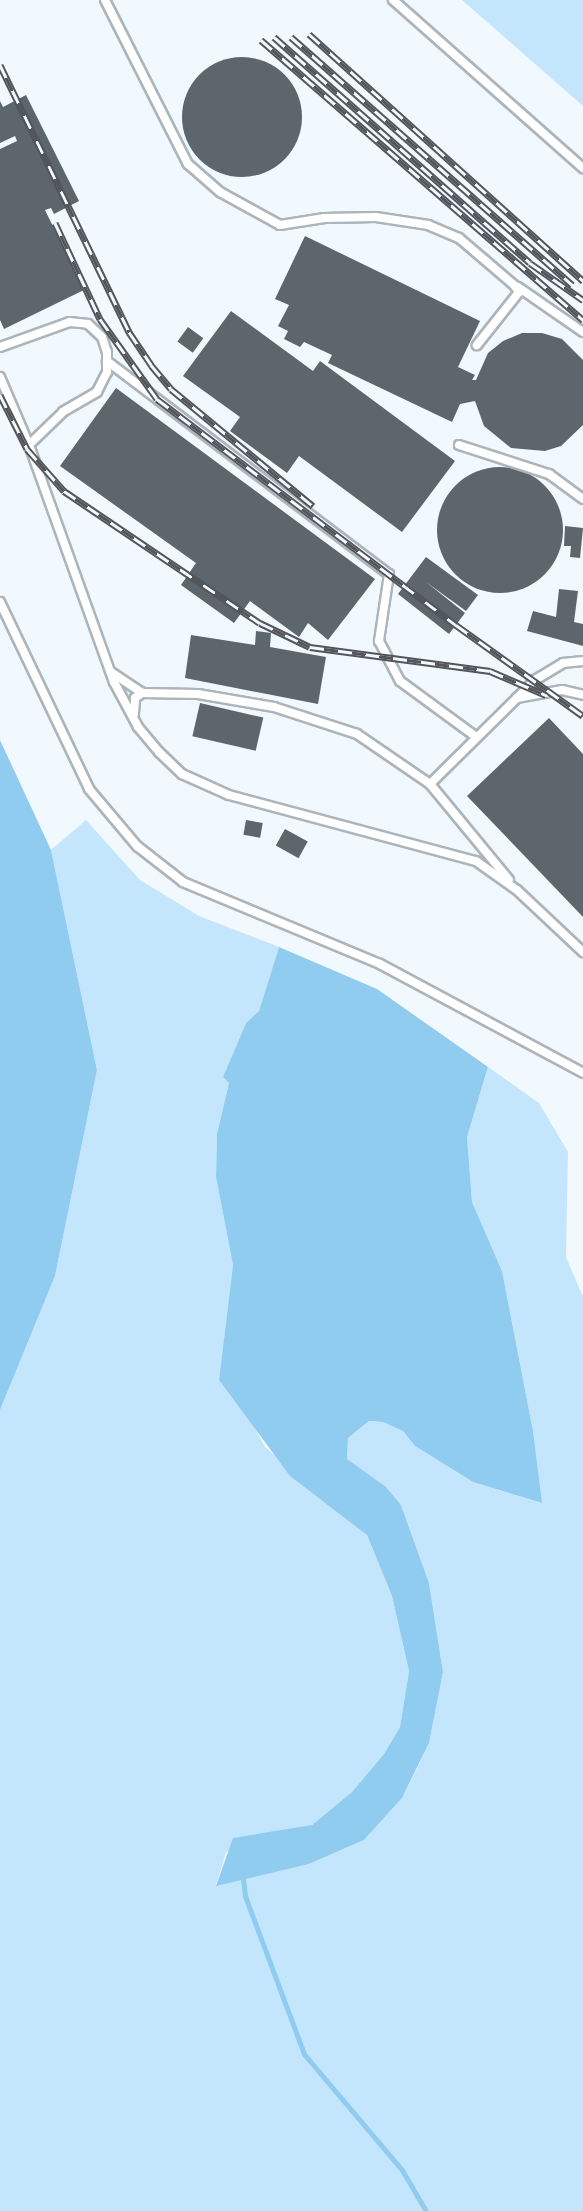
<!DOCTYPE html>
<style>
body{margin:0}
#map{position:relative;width:583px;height:2211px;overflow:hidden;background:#f1f9ff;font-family:"Times New Roman",serif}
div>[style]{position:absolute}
.green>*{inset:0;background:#c4e6fc}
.water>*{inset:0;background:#90cbf0}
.stream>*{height:5px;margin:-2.5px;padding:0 2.5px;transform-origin:2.5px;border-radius:2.5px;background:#90cbf0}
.building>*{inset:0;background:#5d666c;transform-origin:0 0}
.round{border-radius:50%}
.roads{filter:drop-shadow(2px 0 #abb5bb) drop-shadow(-2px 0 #abb5bb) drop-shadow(0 2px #abb5bb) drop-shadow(0 -2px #abb5bb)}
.service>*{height:8px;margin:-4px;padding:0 4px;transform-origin:4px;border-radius:4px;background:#fff}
.rail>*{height:7px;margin-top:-3.5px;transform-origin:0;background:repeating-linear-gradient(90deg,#f1f9ff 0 14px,#52565a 0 28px);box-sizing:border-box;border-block:2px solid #52565a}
span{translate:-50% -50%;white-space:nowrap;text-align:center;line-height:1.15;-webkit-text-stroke:6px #f1f9ff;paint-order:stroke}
</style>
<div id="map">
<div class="green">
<div style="clip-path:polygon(462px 0,583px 0,583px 106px)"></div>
<div style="clip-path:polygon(86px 820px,140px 880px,199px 916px,279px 947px,259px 1011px,246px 1023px,223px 1077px,229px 1083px,217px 1134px,216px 1177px,233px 1265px,219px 1380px,255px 1428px,265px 1447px,367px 1535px,392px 1596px,409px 1671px,400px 1727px,384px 1754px,352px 1792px,312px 1825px,226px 1852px,216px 1885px,309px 1864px,364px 1840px,402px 1798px,417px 1769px,429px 1743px,443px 1672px,429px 1583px,401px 1505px,347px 1459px,348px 1438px,369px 1421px,383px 1422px,403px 1431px,415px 1446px,473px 1482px,541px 1503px,533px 1431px,502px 1271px,472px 1202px,467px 1137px,488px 1067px,539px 1103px,568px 1152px,566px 1257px,583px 1297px,583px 2211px,0 2211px,0 1410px,55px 1276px,97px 1070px,51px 850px)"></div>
</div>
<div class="water">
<div style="clip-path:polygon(0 740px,51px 850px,97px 1070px,55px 1276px,0 1410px)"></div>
<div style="clip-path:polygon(279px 947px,377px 989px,488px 1067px,467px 1137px,472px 1202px,502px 1271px,533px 1431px,542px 1503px,473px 1482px,415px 1446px,403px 1431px,383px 1422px,369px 1421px,348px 1438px,347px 1459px,386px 1487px,401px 1505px,429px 1583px,443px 1672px,429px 1743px,402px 1798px,364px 1840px,309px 1864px,216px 1886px,233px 1838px,312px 1825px,352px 1792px,384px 1754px,400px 1727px,409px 1671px,392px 1596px,367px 1535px,290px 1476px,219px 1380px,233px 1265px,216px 1177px,217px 1134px,229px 1083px,223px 1077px,246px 1023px,259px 1011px)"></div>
</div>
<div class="stream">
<div style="left:243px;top:1879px;width:17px;rotate:83deg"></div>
<div style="left:245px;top:1896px;width:169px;rotate:69.5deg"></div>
<div style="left:304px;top:2054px;width:152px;rotate:49.8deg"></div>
<div style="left:402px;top:2170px;width:48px;rotate:59.7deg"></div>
</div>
<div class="building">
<div class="round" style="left:182px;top:57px;width:120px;height:120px"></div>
<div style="clip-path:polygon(26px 95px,79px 201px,54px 214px,51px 208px,45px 210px,84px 290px,4px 329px,0 320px,0 149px,17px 141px,15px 136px,0 143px,0 101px,3px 107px)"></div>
<div style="clip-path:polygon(305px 236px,480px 321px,458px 367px,475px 375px,472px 380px,476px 380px,488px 353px,503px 341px,522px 333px,542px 333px,562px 339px,583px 360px,583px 425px,561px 446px,545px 451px,511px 448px,484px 426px,475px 401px,460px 404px,452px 422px,328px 363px,332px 355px,304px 342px,300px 347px,284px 339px,288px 331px,278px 326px,289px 305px,275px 299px)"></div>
<div style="clip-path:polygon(231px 311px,313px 371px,320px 361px,455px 461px,402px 532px,299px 456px,287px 473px,230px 431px,240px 417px,183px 376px)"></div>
<div style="left:188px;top:327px;width:19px;height:18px;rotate:36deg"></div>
<div style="clip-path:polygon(116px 388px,375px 579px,328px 640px,308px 623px,299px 637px,250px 601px,234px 623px,181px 585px,196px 563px,60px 466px)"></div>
<div class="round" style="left:437px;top:467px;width:126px;height:126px"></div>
<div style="clip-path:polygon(565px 526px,583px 528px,580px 558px,570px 557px,571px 546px,564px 546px)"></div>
<div style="clip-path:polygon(426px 557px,478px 595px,466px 611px,426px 582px,465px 613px,449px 634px,398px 594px)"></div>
<div style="clip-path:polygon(559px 589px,578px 591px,574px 622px,583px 624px,583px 646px,527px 631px,533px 611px,556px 617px)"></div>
<div style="clip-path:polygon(256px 631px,271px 633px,270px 647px,326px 657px,318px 704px,185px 678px,191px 635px,255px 645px)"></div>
<div style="left:200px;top:703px;width:65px;height:34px;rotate:13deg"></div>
<div style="clip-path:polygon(549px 718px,583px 754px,583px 917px,467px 796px)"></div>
<div style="left:246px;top:820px;width:17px;height:15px;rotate:10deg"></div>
<div style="left:285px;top:829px;width:26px;height:19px;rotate:29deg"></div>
</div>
<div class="roads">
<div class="service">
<div style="left:105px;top:0;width:184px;rotate:63.2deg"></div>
<div style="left:188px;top:164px;width:43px;rotate:41.2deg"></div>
<div style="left:220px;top:192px;width:68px;rotate:28.8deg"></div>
<div style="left:280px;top:225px;width:45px;rotate:-9deg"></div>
<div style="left:324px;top:218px;width:52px;rotate:-1.1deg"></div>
<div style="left:376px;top:217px;width:53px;rotate:8.7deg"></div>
<div style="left:428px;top:225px;width:34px;rotate:23deg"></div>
<div style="left:459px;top:238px;width:72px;rotate:40.5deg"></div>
<div style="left:514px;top:285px;width:9px;rotate:54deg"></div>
<div style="left:519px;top:292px;width:68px;rotate:128.4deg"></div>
<div style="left:393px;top:0;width:254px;rotate:41.5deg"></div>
<div style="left:518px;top:287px;width:79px;rotate:34.7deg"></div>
<div style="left:0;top:347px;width:74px;rotate:-19.7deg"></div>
<div style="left:70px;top:322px;width:18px;rotate:6deg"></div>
<div style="left:88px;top:324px;width:19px;rotate:43deg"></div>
<div style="left:102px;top:337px;width:16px;rotate:72deg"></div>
<div style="left:107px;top:352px;width:20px;rotate:90deg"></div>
<div style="left:107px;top:372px;width:22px;rotate:117deg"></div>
<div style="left:97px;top:392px;width:39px;rotate:150deg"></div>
<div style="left:63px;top:412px;width:47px;rotate:135.9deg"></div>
<div style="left:107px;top:361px;width:353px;rotate:37.1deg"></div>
<div style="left:389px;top:574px;width:68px;rotate:98.5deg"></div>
<div style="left:379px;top:641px;width:45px;rotate:62.3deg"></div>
<div style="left:400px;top:681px;width:93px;rotate:36.3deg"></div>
<div style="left:0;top:377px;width:74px;rotate:66.9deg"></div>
<div style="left:29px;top:445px;width:252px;rotate:70.3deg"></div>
<div style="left:114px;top:682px;width:51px;rotate:61.9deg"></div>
<div style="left:138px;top:727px;width:33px;rotate:50deg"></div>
<div style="left:159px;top:752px;width:32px;rotate:44deg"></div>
<div style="left:182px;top:774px;width:51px;rotate:24.1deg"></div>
<div style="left:229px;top:795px;width:256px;rotate:15deg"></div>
<div style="left:476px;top:861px;width:50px;rotate:35.3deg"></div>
<div style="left:517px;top:890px;width:91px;rotate:43.2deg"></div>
<div style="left:459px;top:445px;width:95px;rotate:17.9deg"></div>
<div style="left:549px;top:474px;width:42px;rotate:36.3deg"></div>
<div style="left:0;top:602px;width:207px;rotate:64.5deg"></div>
<div style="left:89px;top:789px;width:75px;rotate:49.9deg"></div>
<div style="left:137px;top:846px;width:58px;rotate:38deg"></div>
<div style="left:183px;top:882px;width:213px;rotate:22.6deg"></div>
<div style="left:380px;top:964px;width:230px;rotate:28.2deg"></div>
<div style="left:111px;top:672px;width:37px;rotate:34deg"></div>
<div style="left:142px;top:693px;width:56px;rotate:1deg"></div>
<div style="left:198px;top:694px;width:77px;rotate:9.7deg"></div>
<div style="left:274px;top:707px;width:87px;rotate:18deg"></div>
<div style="left:357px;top:734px;width:88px;rotate:34.4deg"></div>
<div style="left:430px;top:784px;width:124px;rotate:50.5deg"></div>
<div style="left:517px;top:698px;width:46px;rotate:-10.1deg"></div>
<div style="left:562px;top:690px;width:22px;rotate:13deg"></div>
<div style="left:134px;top:714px;width:16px;rotate:-86deg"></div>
<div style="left:135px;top:698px;width:9px;rotate:-36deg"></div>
<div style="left:430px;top:784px;width:148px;rotate:-44.7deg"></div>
<div style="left:535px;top:680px;width:33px;rotate:-31deg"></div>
<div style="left:563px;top:663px;width:20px;rotate:-6deg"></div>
</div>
</div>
<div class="rail">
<div style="left:309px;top:34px;width:369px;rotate:42deg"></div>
<div style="left:274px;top:37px;width:341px;rotate:41.4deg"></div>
<div style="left:530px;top:263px;width:65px;rotate:34.9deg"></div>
<div style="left:291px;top:37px;width:375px;rotate:41.4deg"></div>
<div style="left:261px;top:40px;width:427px;rotate:41deg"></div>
<div style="left:0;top:65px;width:297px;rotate:64.2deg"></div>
<div style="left:129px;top:332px;width:40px;rotate:56deg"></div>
<div style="left:151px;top:365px;width:31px;rotate:50deg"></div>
<div style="left:171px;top:389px;width:184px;rotate:39.5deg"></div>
<div style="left:55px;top:223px;width:106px;rotate:64.9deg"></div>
<div style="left:100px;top:319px;width:98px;rotate:54.5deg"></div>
<div style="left:157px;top:399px;width:375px;rotate:37.1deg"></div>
<div style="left:456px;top:625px;width:156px;rotate:35.6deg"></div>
<div style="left:0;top:395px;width:60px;rotate:63.4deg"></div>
<div style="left:27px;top:449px;width:56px;rotate:48.6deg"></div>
<div style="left:64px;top:491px;width:236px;rotate:34deg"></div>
<div style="left:260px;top:623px;width:55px;rotate:25.6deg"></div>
<div style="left:310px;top:647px;width:182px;rotate:7.6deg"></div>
<div style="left:490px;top:671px;width:61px;rotate:23.2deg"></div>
</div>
</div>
